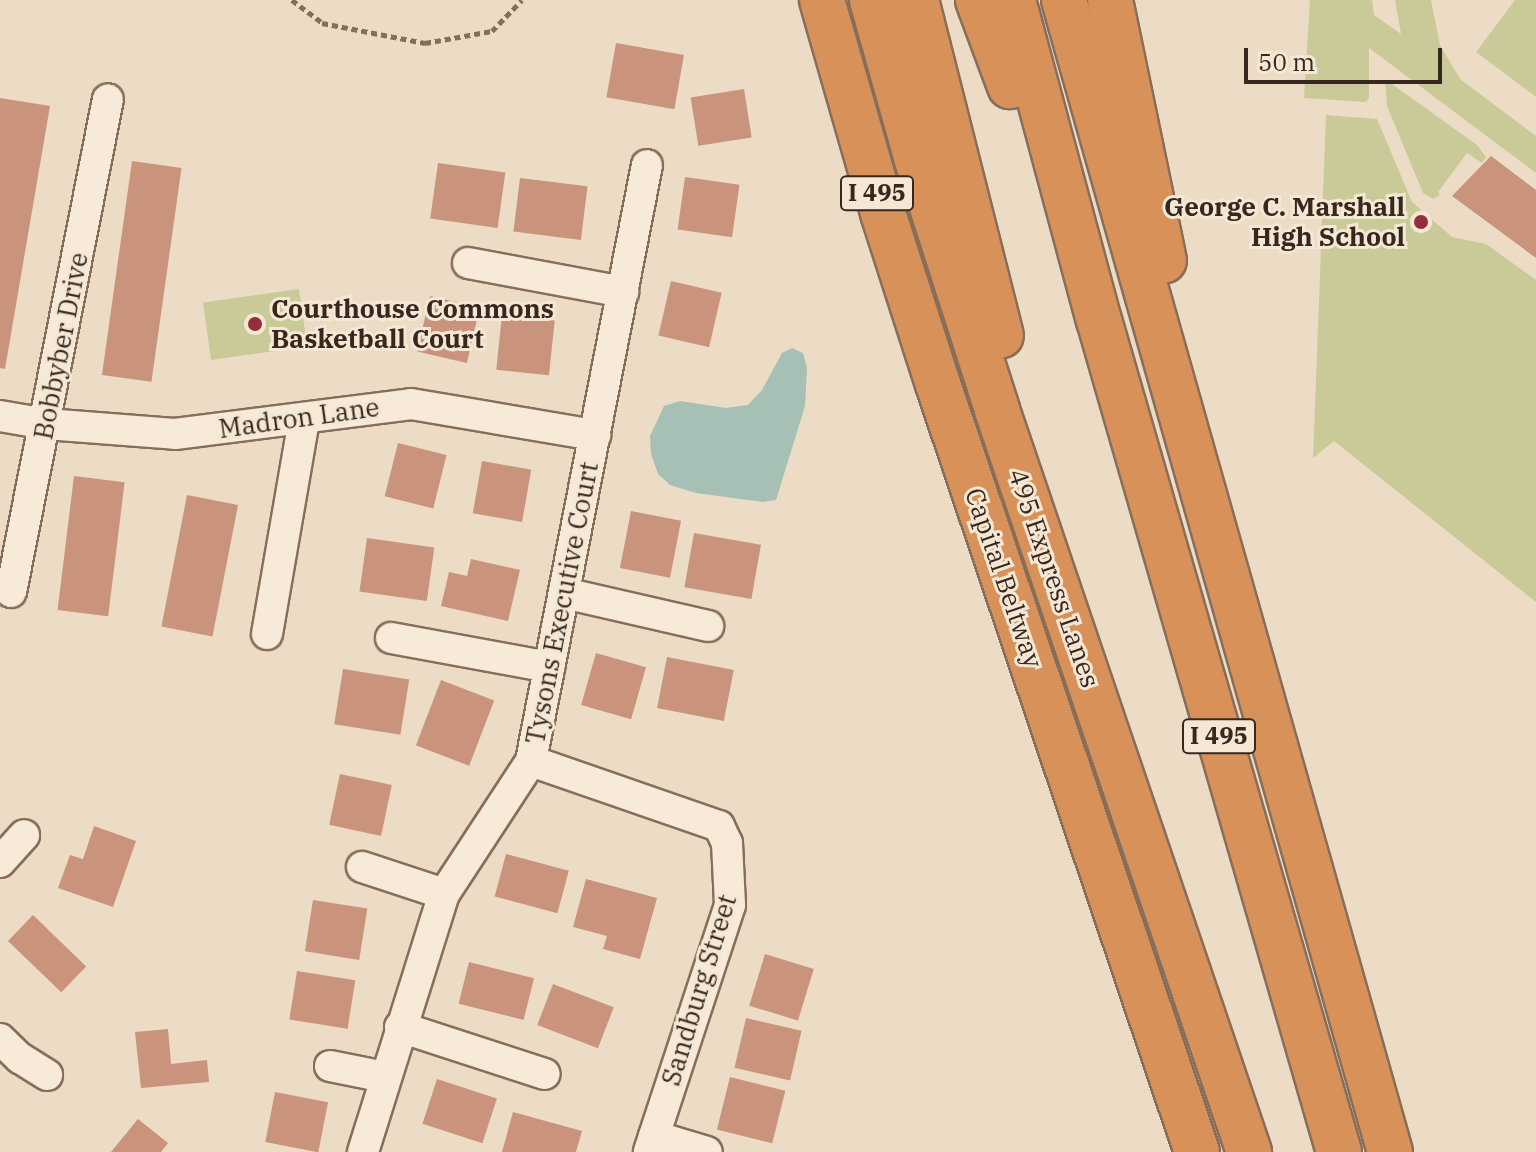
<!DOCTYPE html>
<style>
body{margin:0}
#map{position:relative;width:1536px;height:1152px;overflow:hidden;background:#ecdcc5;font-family:"IBM Plex Serif",serif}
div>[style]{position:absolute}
.green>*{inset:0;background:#caca99;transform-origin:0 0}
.water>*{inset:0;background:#a6c0b5}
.building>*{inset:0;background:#c9937c;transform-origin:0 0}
.path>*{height:5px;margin-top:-2.5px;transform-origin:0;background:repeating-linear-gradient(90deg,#876e5b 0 6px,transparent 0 10px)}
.roads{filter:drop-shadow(2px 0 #876e5b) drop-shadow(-2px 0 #876e5b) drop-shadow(0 2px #876e5b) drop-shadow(0 -2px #876e5b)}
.minor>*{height:30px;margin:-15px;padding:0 15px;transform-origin:15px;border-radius:15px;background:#f8ead8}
.highway>*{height:44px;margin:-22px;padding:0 22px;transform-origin:22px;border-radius:22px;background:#d89259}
.dots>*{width:22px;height:22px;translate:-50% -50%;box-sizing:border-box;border:4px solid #f4e7d4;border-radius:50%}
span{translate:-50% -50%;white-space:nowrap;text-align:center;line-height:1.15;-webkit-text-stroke:6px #f4e7d4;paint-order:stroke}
.shield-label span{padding:2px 6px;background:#f4e7d4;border:2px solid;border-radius:6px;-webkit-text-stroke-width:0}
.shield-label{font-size:24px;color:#37281f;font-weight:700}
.poi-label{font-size:26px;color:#37281f;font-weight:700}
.right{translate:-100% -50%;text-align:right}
.left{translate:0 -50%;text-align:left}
.street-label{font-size:26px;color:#37281f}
.scale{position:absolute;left:1244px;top:48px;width:198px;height:36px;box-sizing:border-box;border:4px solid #37281f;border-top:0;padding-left:10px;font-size:24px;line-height:28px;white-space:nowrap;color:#37281f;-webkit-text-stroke:6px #f4e7d4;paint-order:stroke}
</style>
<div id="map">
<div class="green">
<div style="clip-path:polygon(1310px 0,1372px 0,1374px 15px,1401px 34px,1395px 0,1431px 0,1440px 45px,1460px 79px,1536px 136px,1536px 173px,1369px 48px,1369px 98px,1366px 102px,1304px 98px)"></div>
<div style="clip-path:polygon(1515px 0,1536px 0,1536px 97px,1476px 52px)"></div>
<div style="clip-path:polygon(1385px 79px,1477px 145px,1486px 157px,1482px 163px,1467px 153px,1438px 192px,1440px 195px,1433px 199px,1423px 193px,1387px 106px)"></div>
<div style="clip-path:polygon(1326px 115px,1377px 119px,1412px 202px,1452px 237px,1486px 244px,1536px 280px,1536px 602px,1334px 441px,1313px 458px)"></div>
<div style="left:299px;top:289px;width:58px;height:97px;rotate:82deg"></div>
</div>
<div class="water">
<div style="clip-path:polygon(792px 348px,803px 353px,807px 368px,805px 406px,776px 500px,763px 502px,696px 493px,670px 485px,658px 474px,651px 454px,650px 436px,664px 406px,680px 401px,726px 408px,748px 405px,762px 390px,782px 353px)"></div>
</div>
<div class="building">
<div style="left:616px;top:43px;width:69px;height:55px;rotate:10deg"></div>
<div style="left:744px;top:89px;width:49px;height:54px;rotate:81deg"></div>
<div style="clip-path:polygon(0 98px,50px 106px,5px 369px,0 368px)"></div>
<div style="clip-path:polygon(1491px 156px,1536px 190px,1536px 258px,1452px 196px)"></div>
<div style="left:132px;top:161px;width:50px;height:216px;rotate:8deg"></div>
<div style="left:438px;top:163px;width:68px;height:56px;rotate:8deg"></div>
<div style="left:685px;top:177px;width:55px;height:53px;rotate:8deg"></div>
<div style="left:520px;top:178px;width:68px;height:54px;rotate:7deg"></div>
<div style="left:671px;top:281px;width:52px;height:56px;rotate:13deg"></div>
<div style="left:430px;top:296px;width:51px;height:57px;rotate:13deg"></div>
<div style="left:502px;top:315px;width:53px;height:55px;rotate:6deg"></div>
<div style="left:398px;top:443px;width:50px;height:55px;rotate:14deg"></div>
<div style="left:482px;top:461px;width:50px;height:53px;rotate:10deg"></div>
<div style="left:74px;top:476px;width:51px;height:135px;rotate:7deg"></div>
<div style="left:187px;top:495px;width:52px;height:134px;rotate:11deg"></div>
<div style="left:631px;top:511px;width:51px;height:58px;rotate:11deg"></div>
<div style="left:694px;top:533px;width:68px;height:55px;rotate:10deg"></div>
<div style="left:367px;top:538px;width:68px;height:54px;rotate:8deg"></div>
<div style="clip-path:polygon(471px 559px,520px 570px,508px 621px,441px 606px,449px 572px,467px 576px)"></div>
<div style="left:596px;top:653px;width:52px;height:54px;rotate:16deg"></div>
<div style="left:667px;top:657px;width:68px;height:52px;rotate:11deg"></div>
<div style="left:343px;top:669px;width:67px;height:56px;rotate:9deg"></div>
<div style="left:441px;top:680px;width:57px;height:70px;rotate:21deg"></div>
<div style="left:340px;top:774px;width:53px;height:52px;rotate:12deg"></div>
<div style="clip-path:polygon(94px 826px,136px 841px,113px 907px,58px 888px,70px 855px,83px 859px)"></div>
<div style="left:506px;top:854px;width:65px;height:44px;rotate:15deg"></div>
<div style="clip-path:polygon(586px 879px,657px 898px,640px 959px,603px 949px,607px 936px,573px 927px)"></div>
<div style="left:313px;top:900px;width:55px;height:52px;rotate:9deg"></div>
<div style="left:33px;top:915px;width:74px;height:36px;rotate:44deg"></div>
<div style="left:765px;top:954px;width:51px;height:54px;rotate:17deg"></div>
<div style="left:469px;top:962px;width:67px;height:43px;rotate:14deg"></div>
<div style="left:297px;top:971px;width:59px;height:49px;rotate:9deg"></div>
<div style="left:553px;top:984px;width:65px;height:44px;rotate:21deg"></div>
<div style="left:746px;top:1018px;width:57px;height:51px;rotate:13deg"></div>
<div style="clip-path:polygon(168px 1029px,171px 1064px,207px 1060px,209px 1082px,141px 1088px,135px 1032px)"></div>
<div style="left:730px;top:1077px;width:57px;height:54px;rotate:14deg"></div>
<div style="left:437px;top:1079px;width:63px;height:47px;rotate:18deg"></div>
<div style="left:275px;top:1092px;width:54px;height:51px;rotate:11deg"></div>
<div style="clip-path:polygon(513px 1112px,582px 1131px,576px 1152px,502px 1152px)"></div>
<div style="clip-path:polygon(138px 1119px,168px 1143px,161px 1152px,111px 1152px)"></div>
</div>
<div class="path">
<div style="left:292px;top:0;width:38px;rotate:37deg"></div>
<div style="left:322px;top:23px;width:105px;rotate:11deg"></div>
<div style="left:425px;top:43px;width:68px;rotate:-10.2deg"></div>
<div style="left:492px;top:31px;width:43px;rotate:-45.9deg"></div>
</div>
<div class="roads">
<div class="minor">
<div style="left:468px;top:263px;width:158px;rotate:10.6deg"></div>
<div style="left:0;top:416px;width:47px;rotate:9.9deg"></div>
<div style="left:46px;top:424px;width:129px;rotate:4.4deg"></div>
<div style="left:175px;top:434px;width:238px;rotate:-7.2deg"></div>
<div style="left:411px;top:404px;width:187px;rotate:9.6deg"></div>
<div style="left:11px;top:592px;width:502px;rotate:-78.87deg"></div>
<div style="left:564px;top:593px;width:148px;rotate:12.9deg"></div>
<div style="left:267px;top:634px;width:217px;rotate:-80.2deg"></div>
<div style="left:391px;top:638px;width:161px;rotate:10.4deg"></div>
<div style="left:531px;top:761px;width:199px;rotate:19.1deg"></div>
<div style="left:719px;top:826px;width:19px;rotate:65deg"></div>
<div style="left:727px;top:843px;width:62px;rotate:87.2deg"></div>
<div style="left:730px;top:905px;width:260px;rotate:108.2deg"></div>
<div style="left:0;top:862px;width:36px;rotate:-48deg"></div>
<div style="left:362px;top:867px;width:86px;rotate:18.2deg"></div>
<div style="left:400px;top:1027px;width:152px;rotate:18deg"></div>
<div style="left:0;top:1039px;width:28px;rotate:44deg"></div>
<div style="left:20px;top:1058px;width:32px;rotate:32deg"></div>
<div style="left:330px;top:1066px;width:56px;rotate:11.3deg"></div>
<div style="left:654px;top:1136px;width:55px;rotate:16.8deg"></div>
<div style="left:363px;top:1152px;width:270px;rotate:-72.6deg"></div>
<div style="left:444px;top:894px;width:159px;rotate:-56.8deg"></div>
<div style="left:531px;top:761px;width:607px;rotate:-78.99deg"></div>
</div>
<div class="highway">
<div style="left:822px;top:0;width:222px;rotate:74deg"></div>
<div style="left:883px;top:213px;width:180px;rotate:72.2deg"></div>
<div style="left:938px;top:384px;width:810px;rotate:71.36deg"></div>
<div style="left:872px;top:0;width:163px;rotate:74.3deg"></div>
<div style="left:916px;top:157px;width:266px;rotate:72.2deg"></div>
<div style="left:997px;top:410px;width:784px;rotate:71.24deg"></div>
<div style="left:916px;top:0;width:346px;rotate:75.8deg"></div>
<div style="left:978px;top:0;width:92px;rotate:69.6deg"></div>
<div style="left:1013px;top:0;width:331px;rotate:75deg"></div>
<div style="left:1099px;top:320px;width:866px;rotate:73.91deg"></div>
<div style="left:1064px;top:0;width:1197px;rotate:74.2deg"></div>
<div style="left:1110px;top:0;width:266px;rotate:78.3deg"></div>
</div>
</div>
<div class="dots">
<div style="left:1421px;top:222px;background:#932e3a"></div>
<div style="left:255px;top:324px;background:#932e3a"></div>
</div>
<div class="shield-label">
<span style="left:877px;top:193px">I 495</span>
<span style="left:1219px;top:736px">I 495</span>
</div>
<div class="poi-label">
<span class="right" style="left:1405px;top:222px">George C. Marshall<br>High School</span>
<span class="left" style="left:271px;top:324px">Courthouse Commons<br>Basketball Court</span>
</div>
<div class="street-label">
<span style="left:61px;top:346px;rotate:-79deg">Bobbyber Drive</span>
<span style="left:299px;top:418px;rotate:-8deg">Madron Lane</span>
<span style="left:1004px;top:578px;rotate:71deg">Capital Beltway</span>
<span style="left:1054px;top:578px;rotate:71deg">495 Express Lanes</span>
<span style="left:562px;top:603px;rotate:-79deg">Tysons Executive Court</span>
<span style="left:699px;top:990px;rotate:-73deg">Sandburg Street</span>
</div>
<div class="scale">50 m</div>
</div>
